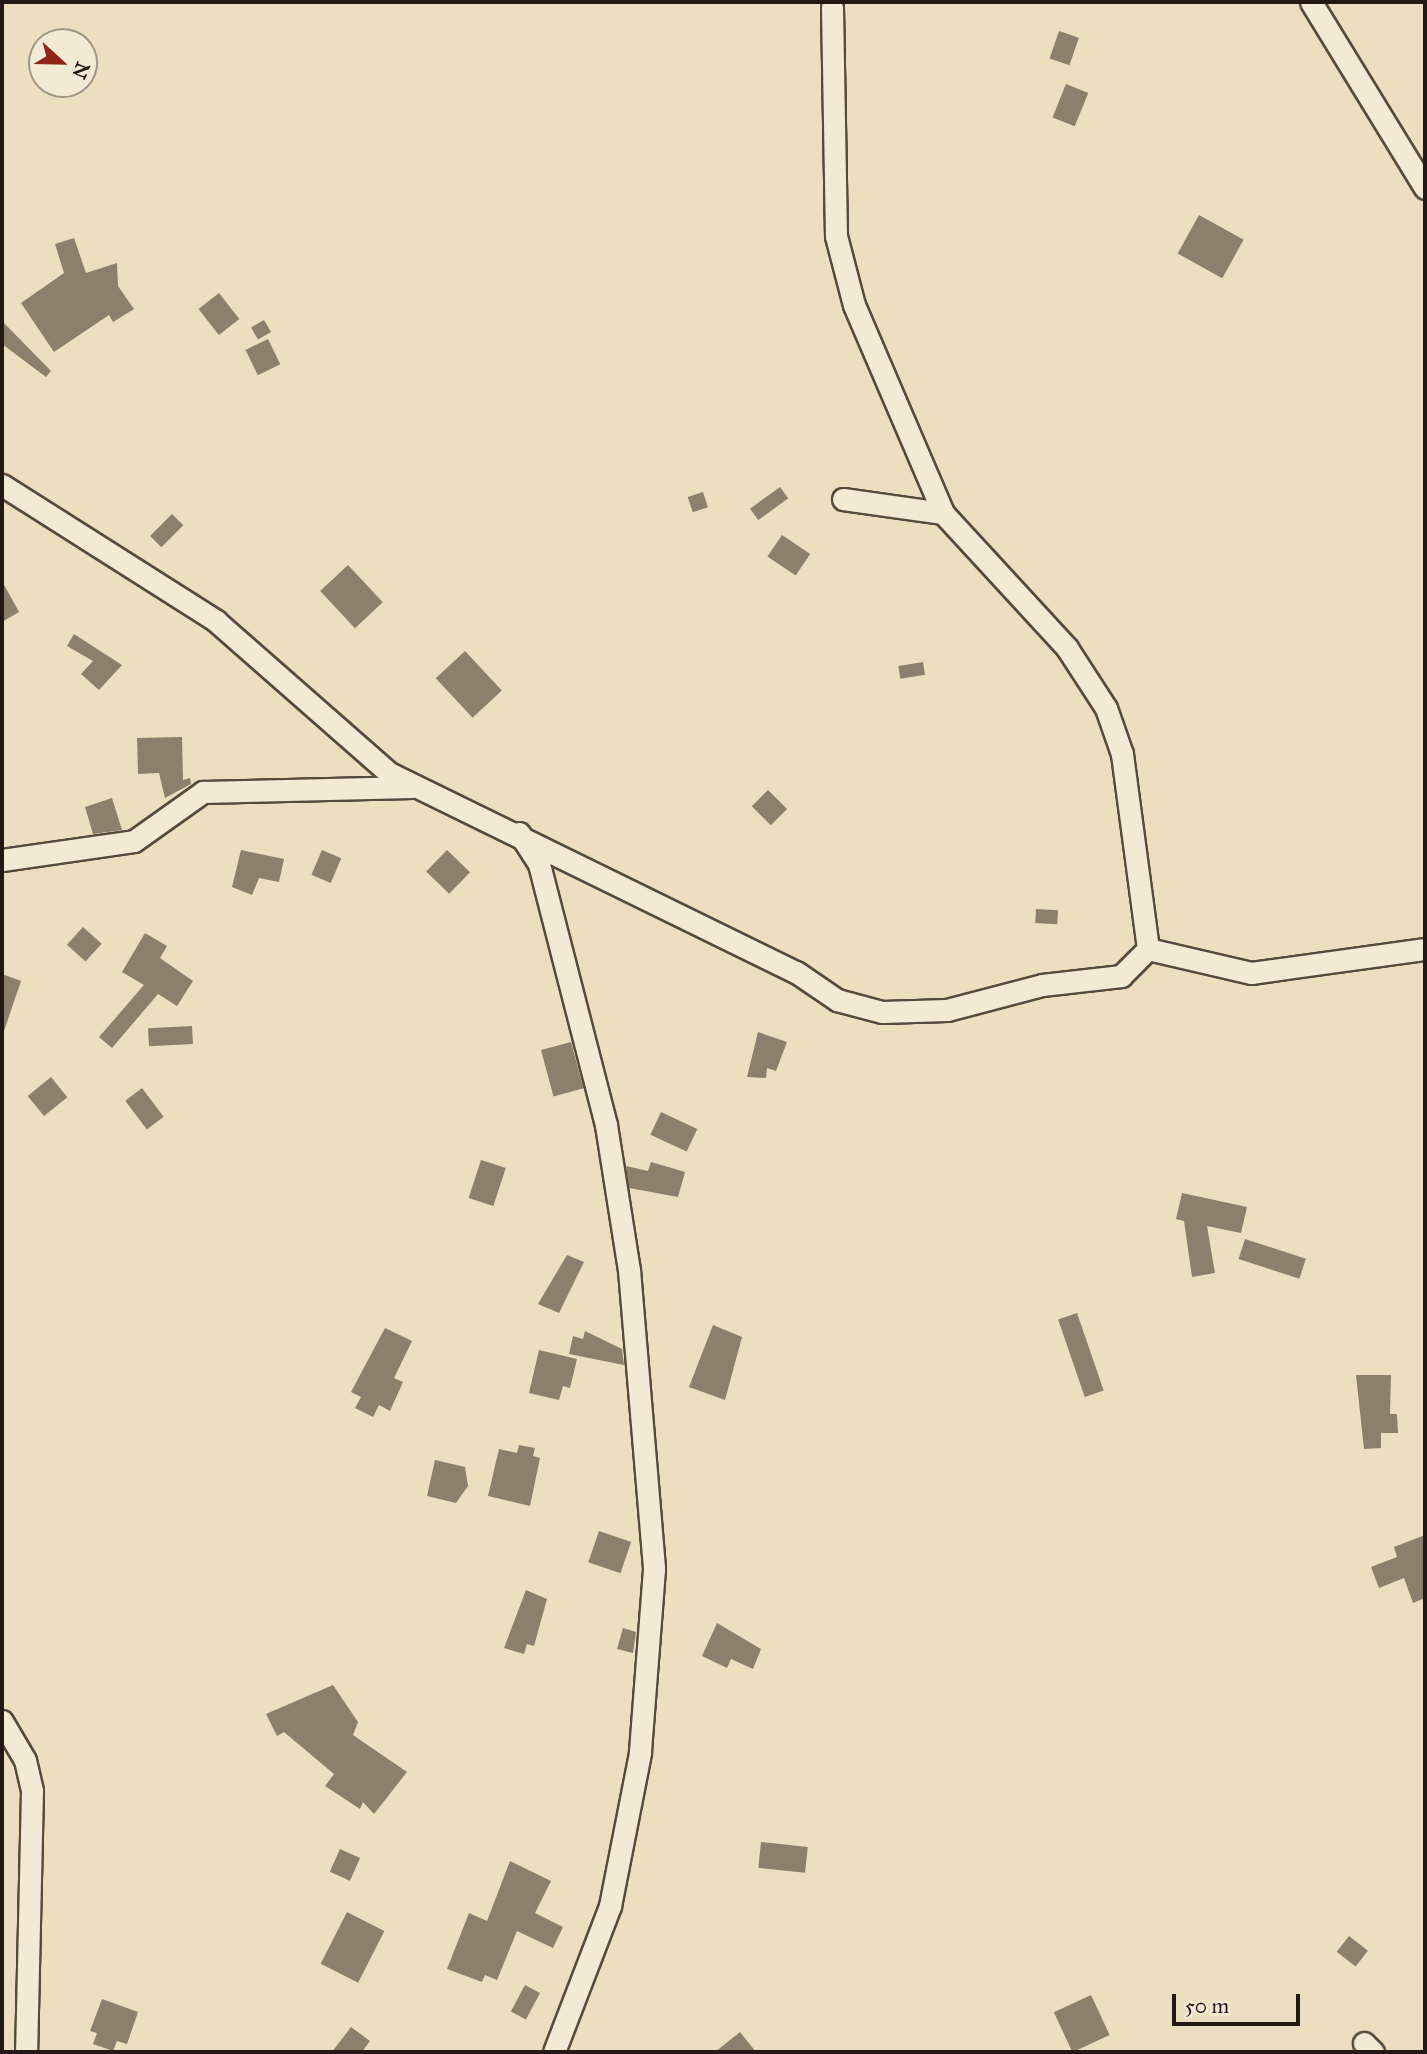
<!DOCTYPE html>
<style>
body{margin:0}
#map{position:relative;width:1427px;height:2054px;overflow:hidden;background:#ecdebe;font-family:"IM FELL Great Primer",serif}
div>[style]{position:absolute}
.building>*{inset:0;background:#8c7f6c;transform-origin:0 0}
.roads{filter:drop-shadow(2px 0 #554a3e) drop-shadow(-2px 0 #554a3e) drop-shadow(0 2px #554a3e) drop-shadow(0 -2px #554a3e)}
.minor>*{height:21px;margin:-10.5px;padding:0 10.5px;transform-origin:10.5px;border-radius:10.5px;background:#f3ead5}
span{translate:-50% -50%;white-space:nowrap;text-align:center;line-height:1.15;-webkit-text-stroke:5px #f3ead5;paint-order:stroke}
.frame{position:absolute;inset:0;border:4px solid #231813;pointer-events:none}
.north{position:absolute;left:28px;top:28px;width:70px;height:70px;box-sizing:border-box;background:#f3ead5;border:2px solid #a09687;border-radius:50%;rotate:112deg;font-size:19px;font-weight:700;line-height:28px;text-align:center;color:#231813}
.north::after{content:'';display:block;margin:auto;width:24px;height:32px;background:#8f2418;clip-path:polygon(50% 0,100% 100%,50% 72%,0 100%)}
.scale{position:absolute;left:1172px;top:1994px;width:128px;height:32px;box-sizing:border-box;border:4px solid #231813;border-top:0;padding-left:9px;font-size:21px;line-height:24px;white-space:nowrap;color:#231813;-webkit-text-stroke:5px #f3ead5;paint-order:stroke}
</style>
<div id="map">
<div class="building">
<div style="left:1059px;top:31px;width:21px;height:29px;rotate:19deg"></div>
<div style="left:1066px;top:84px;width:24px;height:36px;rotate:22deg"></div>
<div style="left:1199px;top:215px;width:51px;height:44px;rotate:29deg"></div>
<div style="clip-path:polygon(74px 238px,86px 273px,117px 263px,118px 286px,134px 309px,113px 322px,109px 315px,54px 352px,21px 303px,64px 273px,55px 244px)"></div>
<div style="left:219px;top:293px;width:33px;height:26px;rotate:52deg"></div>
<div style="left:264px;top:320px;width:14px;height:15px;rotate:60deg"></div>
<div style="clip-path:polygon(2px 321px,51px 371px,46px 377px,2px 344px)"></div>
<div style="left:268px;top:339px;width:28px;height:25px;rotate:64deg"></div>
<div style="left:780px;top:487px;width:14px;height:37px;rotate:54deg"></div>
<div style="left:703px;top:492px;width:16px;height:16px;rotate:72deg"></div>
<div style="left:172px;top:514px;width:16px;height:31px;rotate:45deg"></div>
<div style="left:782px;top:535px;width:34px;height:26px;rotate:34deg"></div>
<div style="left:348px;top:565px;width:51px;height:38px;rotate:47deg"></div>
<div style="clip-path:polygon(2px 581px,19px 612px,2px 622px)"></div>
<div style="clip-path:polygon(74px 634px,122px 665px,99px 690px,81px 674px,93px 661px,67px 646px)"></div>
<div style="left:465px;top:651px;width:54px;height:40px;rotate:47deg"></div>
<div style="left:923px;top:662px;width:13px;height:25px;rotate:81deg"></div>
<div style="clip-path:polygon(182px 737px,183px 780px,190px 778px,191px 784px,165px 798px,159px 773px,138px 774px,137px 738px)"></div>
<div style="left:768px;top:790px;width:27px;height:23px;rotate:45deg"></div>
<div style="clip-path:polygon(112px 798px,122px 830px,93px 834px,85px 807px)"></div>
<div style="clip-path:polygon(241px 850px,284px 859px,279px 882px,259px 878px,252px 895px,232px 887px)"></div>
<div style="left:322px;top:850px;width:21px;height:27px;rotate:23deg"></div>
<div style="left:447px;top:850px;width:32px;height:30px;rotate:44deg"></div>
<div style="left:1036px;top:909px;width:22px;height:14px;rotate:3deg"></div>
<div style="left:83px;top:927px;width:25px;height:24px;rotate:42deg"></div>
<div style="clip-path:polygon(145px 933px,167px 946px,160px 958px,193px 981px,177px 1006px,158px 994px,112px 1048px,99px 1037px,144px 985px,122px 972px)"></div>
<div style="clip-path:polygon(2px 974px,21px 981px,4px 1031px,2px 1031px)"></div>
<div style="left:192px;top:1026px;width:18px;height:44px;rotate:87deg"></div>
<div style="clip-path:polygon(758px 1032px,787px 1042px,776px 1071px,767px 1068px,766px 1078px,747px 1077px)"></div>
<div style="left:571px;top:1042px;width:48px;height:31px;rotate:75deg"></div>
<div style="left:51px;top:1077px;width:26px;height:30px;rotate:51deg"></div>
<div style="left:142px;top:1088px;width:36px;height:21px;rotate:53deg"></div>
<div style="left:661px;top:1112px;width:40px;height:25px;rotate:25deg"></div>
<div style="left:481px;top:1160px;width:26px;height:40px;rotate:18deg"></div>
<div style="clip-path:polygon(651px 1162px,685px 1172px,678px 1197px,629px 1188px,626px 1166px,648px 1171px)"></div>
<div style="clip-path:polygon(1182px 1193px,1247px 1207px,1241px 1233px,1207px 1226px,1215px 1273px,1192px 1277px,1184px 1221px,1176px 1219px)"></div>
<div style="left:1245px;top:1239px;width:64px;height:21px;rotate:18deg"></div>
<div style="clip-path:polygon(567px 1255px,584px 1262px,559px 1313px,538px 1304px)"></div>
<div style="left:1077px;top:1313px;width:82px;height:20px;rotate:71deg"></div>
<div style="clip-path:polygon(713px 1325px,742px 1337px,725px 1400px,689px 1387px)"></div>
<div style="clip-path:polygon(385px 1328px,412px 1341px,394px 1378px,403px 1382px,390px 1411px,379px 1405px,373px 1417px,355px 1408px,361px 1397px,351px 1392px)"></div>
<div style="clip-path:polygon(585px 1331px,622px 1349px,624px 1365px,569px 1354px,573px 1336px,583px 1339px)"></div>
<div style="clip-path:polygon(539px 1350px,577px 1359px,570px 1388px,563px 1386px,559px 1400px,529px 1393px)"></div>
<div style="clip-path:polygon(1356px 1375px,1391px 1375px,1390px 1414px,1397px 1414px,1398px 1433px,1381px 1433px,1381px 1448px,1364px 1449px)"></div>
<div style="clip-path:polygon(519px 1445px,535px 1448px,533px 1456px,540px 1458px,530px 1506px,488px 1496px,499px 1449px,517px 1453px)"></div>
<div style="clip-path:polygon(435px 1460px,465px 1467px,468px 1486px,456px 1503px,427px 1496px)"></div>
<div style="left:599px;top:1531px;width:34px;height:33px;rotate:19deg"></div>
<div style="clip-path:polygon(1425px 1535px,1425px 1598px,1413px 1603px,1404px 1578px,1379px 1588px,1371px 1567px,1397px 1557px,1394px 1547px)"></div>
<div style="clip-path:polygon(526px 1590px,547px 1599px,534px 1646px,527px 1644px,524px 1654px,504px 1648px)"></div>
<div style="clip-path:polygon(717px 1623px,761px 1649px,753px 1669px,731px 1659px,727px 1668px,702px 1656px)"></div>
<div style="clip-path:polygon(623px 1628px,636px 1632px,633px 1653px,617px 1649px)"></div>
<div style="clip-path:polygon(333px 1685px,358px 1722px,353px 1735px,407px 1772px,374px 1814px,363px 1802px,360px 1809px,325px 1786px,334px 1774px,284px 1732px,277px 1736px,266px 1714px)"></div>
<div style="left:761px;top:1842px;width:47px;height:26px;rotate:6deg"></div>
<div style="left:340px;top:1849px;width:22px;height:25px;rotate:24deg"></div>
<div style="clip-path:polygon(510px 1861px,551px 1881px,535px 1913px,563px 1927px,553px 1948px,517px 1931px,497px 1980px,485px 1975px,482px 1982px,447px 1969px,469px 1913px,487px 1921px)"></div>
<div style="left:347px;top:1912px;width:42px;height:58px;rotate:27deg"></div>
<div style="left:1349px;top:1936px;width:24px;height:20px;rotate:38deg"></div>
<div style="left:525px;top:1985px;width:17px;height:30px;rotate:28deg"></div>
<div style="left:1091px;top:1995px;width:44px;height:41px;rotate:65deg"></div>
<div style="clip-path:polygon(102px 1999px,138px 2012px,127px 2044px,117px 2041px,113px 2051px,93px 2044px,97px 2033px,90px 2031px)"></div>
<div style="clip-path:polygon(351px 2027px,370px 2041px,362px 2052px,332px 2052px)"></div>
<div style="clip-path:polygon(740px 2032px,756px 2052px,715px 2052px)"></div>
</div>
<div class="roads">
<div class="minor">
<div style="left:1311px;top:2px;width:218px;rotate:58.5deg"></div>
<div style="left:832px;top:7px;width:229px;rotate:89deg"></div>
<div style="left:836px;top:236px;width:71px;rotate:75.4deg"></div>
<div style="left:854px;top:305px;width:226px;rotate:66.8deg"></div>
<div style="left:2px;top:485px;width:254px;rotate:32.4deg"></div>
<div style="left:216px;top:621px;width:230px;rotate:41.3deg"></div>
<div style="left:389px;top:773px;width:453px;rotate:26.1deg"></div>
<div style="left:796px;top:972px;width:50px;rotate:34.3deg"></div>
<div style="left:837px;top:1000px;width:47px;rotate:14.9deg"></div>
<div style="left:882px;top:1012px;width:65px;rotate:-1.8deg"></div>
<div style="left:947px;top:1010px;width:98px;rotate:-14.7deg"></div>
<div style="left:1042px;top:985px;width:80px;rotate:-6.5deg"></div>
<div style="left:1121px;top:976px;width:38px;rotate:-45deg"></div>
<div style="left:1148px;top:949px;width:106px;rotate:13.1deg"></div>
<div style="left:1251px;top:973px;width:176px;rotate:-7.9deg"></div>
<div style="left:843px;top:499px;width:101px;rotate:8deg"></div>
<div style="left:943px;top:513px;width:183px;rotate:47.4deg"></div>
<div style="left:1067px;top:648px;width:72px;rotate:57deg"></div>
<div style="left:1106px;top:708px;width:49px;rotate:70.8deg"></div>
<div style="left:1122px;top:754px;width:197px;rotate:82.4deg"></div>
<div style="left:519px;top:833px;width:37px;rotate:57deg"></div>
<div style="left:539px;top:864px;width:269px;rotate:75.6deg"></div>
<div style="left:606px;top:1125px;width:147px;rotate:81deg"></div>
<div style="left:629px;top:1270px;width:300px;rotate:85.2deg"></div>
<div style="left:654px;top:1569px;width:185px;rotate:94.4deg"></div>
<div style="left:640px;top:1753px;width:156px;rotate:101.1deg"></div>
<div style="left:610px;top:1906px;width:156px;rotate:111deg"></div>
<div style="left:2px;top:860px;width:133px;rotate:-8.2deg"></div>
<div style="left:134px;top:841px;width:85px;rotate:-35.4deg"></div>
<div style="left:203px;top:792px;width:209px;rotate:-1.4deg"></div>
<div style="left:2px;top:1721px;width:45px;rotate:59.5deg"></div>
<div style="left:25px;top:1760px;width:32px;rotate:77deg"></div>
<div style="left:32px;top:1791px;width:261px;rotate:91.3deg"></div>
<div style="left:1364px;top:2043px;width:13px;rotate:45deg"></div>
</div>
</div>
<div class="frame"></div>
<div class="north">N</div>
<div class="scale">50 m</div>
</div>
